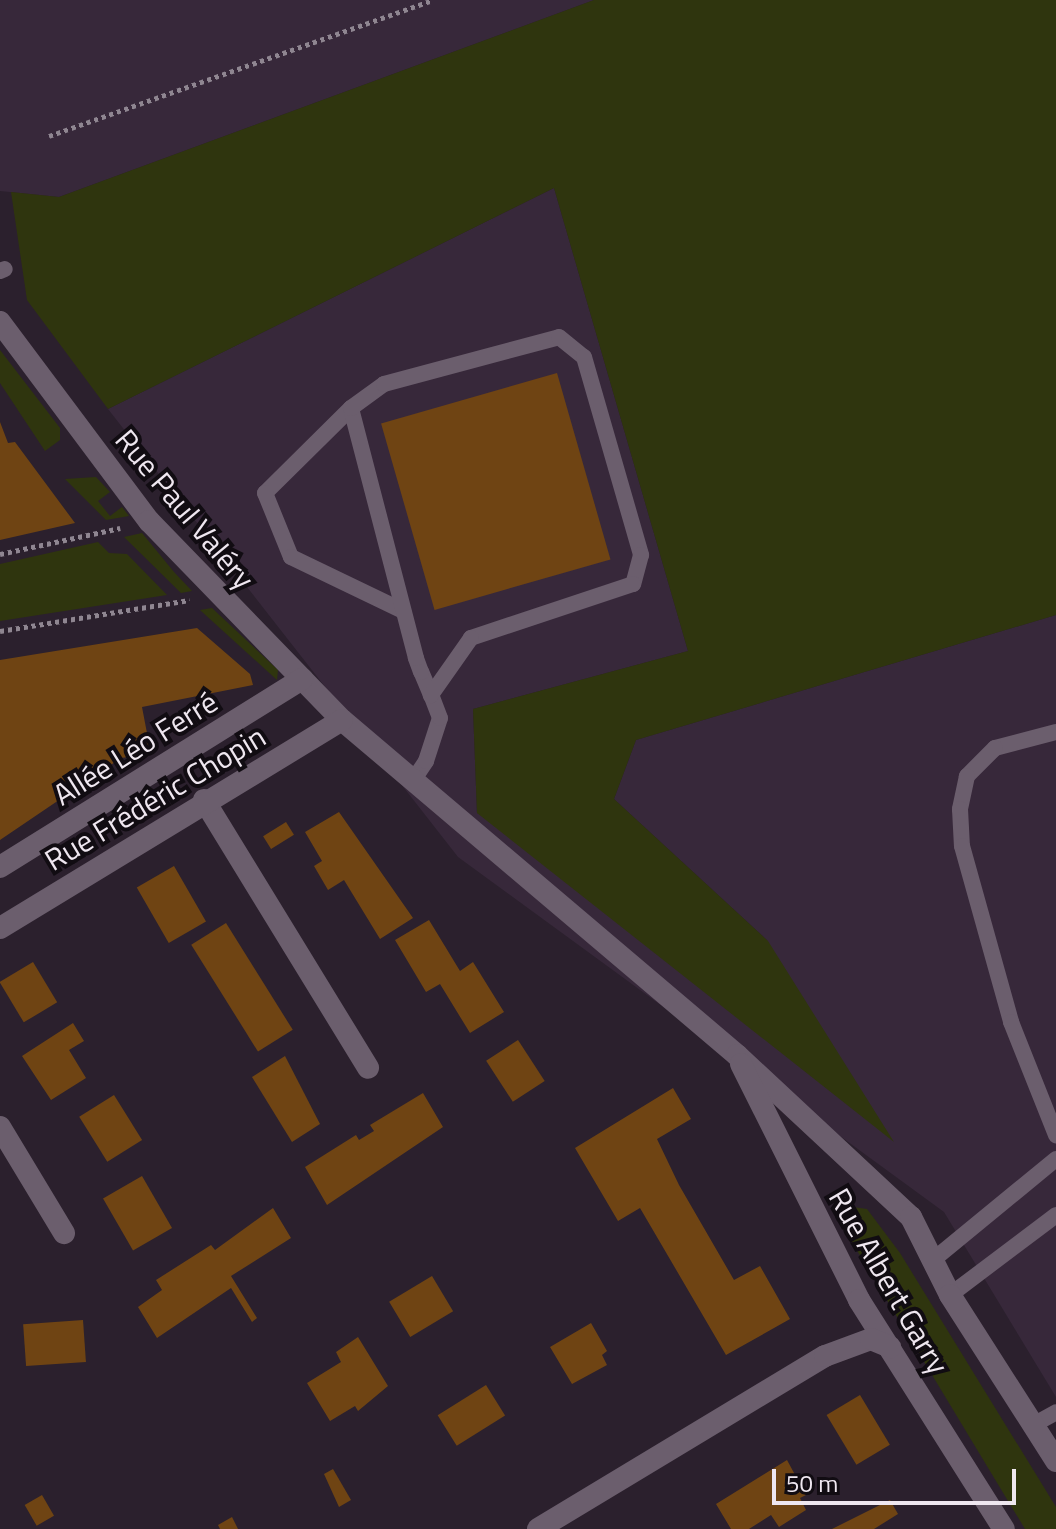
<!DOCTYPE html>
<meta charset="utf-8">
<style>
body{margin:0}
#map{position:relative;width:1056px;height:1529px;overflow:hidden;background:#2b202d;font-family:"Titillium Web",sans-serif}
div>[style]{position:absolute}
.built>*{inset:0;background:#37283a}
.green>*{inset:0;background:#2f350e}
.building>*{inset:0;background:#6f4413;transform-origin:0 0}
.path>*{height:5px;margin-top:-2.5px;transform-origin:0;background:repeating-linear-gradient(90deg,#8f8691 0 4px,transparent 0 8px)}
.service>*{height:16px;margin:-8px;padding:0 8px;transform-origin:8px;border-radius:8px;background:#6b5e6d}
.minor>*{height:22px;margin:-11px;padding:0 11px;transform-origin:11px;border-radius:11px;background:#6b5e6d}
span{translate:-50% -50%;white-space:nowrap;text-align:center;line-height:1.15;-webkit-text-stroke:8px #110c12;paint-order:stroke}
.street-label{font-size:30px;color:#efe7f0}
.scale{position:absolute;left:772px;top:1469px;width:244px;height:36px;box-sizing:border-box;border:4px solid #efe7f0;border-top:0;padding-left:10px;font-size:24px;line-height:28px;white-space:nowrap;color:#efe7f0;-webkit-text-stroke:6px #110c12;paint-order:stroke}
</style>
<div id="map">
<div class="built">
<div style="clip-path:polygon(0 0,594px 0,59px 197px,0 191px)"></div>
<div style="clip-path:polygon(554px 188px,688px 651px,473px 709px,477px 813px,768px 941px,614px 799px,636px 740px,1056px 615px,1056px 1397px,944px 1212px,458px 857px,108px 409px)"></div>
</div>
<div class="green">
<div style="clip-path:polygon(594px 0,1056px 0,1056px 615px,636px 740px,614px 799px,768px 941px,894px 1142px,477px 813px,473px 709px,688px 651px,554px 188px,108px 409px,27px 300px,11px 192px,59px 197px)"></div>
<div style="clip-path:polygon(0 350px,60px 428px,60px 440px,45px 451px,0 383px)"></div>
<div style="clip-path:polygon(96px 477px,110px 492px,98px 501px,110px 516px,122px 507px,129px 516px,106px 520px,65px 479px)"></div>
<div style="clip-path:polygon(142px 533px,174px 572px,192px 591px,181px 593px,124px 537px)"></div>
<div style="clip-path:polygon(98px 542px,109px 553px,127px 554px,167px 595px,0 621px,0 564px)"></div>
<div style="clip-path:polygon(212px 608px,278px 670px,277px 680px,200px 610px)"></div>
<div style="clip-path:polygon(846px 1206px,867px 1209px,900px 1253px,1056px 1507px,1056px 1529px,1025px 1529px,832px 1209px)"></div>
</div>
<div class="building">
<div style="left:557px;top:373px;width:194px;height:183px;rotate:74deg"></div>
<div style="clip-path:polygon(0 422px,8px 443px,15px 442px,75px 523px,0 540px)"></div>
<div style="clip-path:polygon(197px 628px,250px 674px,253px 685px,142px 707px,151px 754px,121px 758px,0 840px,0 660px)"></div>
<div style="clip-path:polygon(339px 812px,413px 918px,380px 939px,344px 880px,328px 890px,314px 866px,322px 861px,305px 832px)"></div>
<div style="left:286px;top:822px;width:15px;height:27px;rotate:58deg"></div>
<div style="left:174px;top:866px;width:64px;height:43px;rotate:60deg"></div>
<div style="clip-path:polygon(429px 920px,460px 971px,473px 962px,504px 1012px,470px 1033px,440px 984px,426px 992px,395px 940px)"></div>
<div style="left:226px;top:923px;width:126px;height:41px;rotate:58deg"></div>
<div style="left:33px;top:962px;width:47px;height:39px;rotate:59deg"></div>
<div style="clip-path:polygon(73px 1023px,84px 1041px,69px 1050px,86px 1078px,51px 1100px,22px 1056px)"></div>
<div style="left:518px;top:1040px;width:49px;height:38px;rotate:57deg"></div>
<div style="clip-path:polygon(285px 1056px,320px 1124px,292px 1142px,252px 1077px)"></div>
<div style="clip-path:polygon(673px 1088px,691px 1119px,657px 1139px,679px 1185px,734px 1280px,760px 1266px,790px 1319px,726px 1355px,640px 1208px,618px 1221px,575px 1148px)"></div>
<div style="clip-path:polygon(423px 1093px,443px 1127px,327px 1205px,305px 1167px,356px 1135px,359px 1140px,374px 1131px,370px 1125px)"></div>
<div style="left:114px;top:1095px;width:53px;height:41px;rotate:58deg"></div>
<div style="left:142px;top:1176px;width:60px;height:45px;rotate:60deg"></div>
<div style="clip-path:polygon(273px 1208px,291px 1238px,231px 1276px,257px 1318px,252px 1322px,231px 1288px,157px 1338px,138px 1307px,162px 1290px,156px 1280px,211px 1245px,215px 1250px)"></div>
<div style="left:432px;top:1276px;width:41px;height:50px;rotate:59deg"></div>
<div style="left:83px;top:1320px;width:42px;height:60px;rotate:86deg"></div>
<div style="clip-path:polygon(591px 1323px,607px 1351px,602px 1355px,607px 1365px,572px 1384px,550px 1347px)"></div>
<div style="clip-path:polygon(358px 1337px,388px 1386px,358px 1411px,355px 1406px,330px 1421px,307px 1383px,341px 1362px,336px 1352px)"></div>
<div style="left:486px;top:1385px;width:36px;height:57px;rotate:58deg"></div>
<div style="left:860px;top:1395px;width:58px;height:39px;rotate:59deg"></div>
<div style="clip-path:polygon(787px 1460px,806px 1495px,800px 1498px,806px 1510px,779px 1527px,771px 1515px,749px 1529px,731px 1529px,716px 1504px)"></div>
<div style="clip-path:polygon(333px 1469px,351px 1500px,339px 1507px,324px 1474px)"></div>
<div style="left:42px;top:1495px;width:24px;height:20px;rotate:60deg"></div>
<div style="clip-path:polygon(890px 1500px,898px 1514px,874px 1529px,832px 1529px)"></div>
<div style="clip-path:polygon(232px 1517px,238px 1529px,220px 1529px,218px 1525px)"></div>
</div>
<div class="path">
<div style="left:49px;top:136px;width:406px;rotate:-19.5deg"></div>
<div style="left:0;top:554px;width:123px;rotate:-12.2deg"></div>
<div style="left:0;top:631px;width:192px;rotate:-9.3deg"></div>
</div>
<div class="service">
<div style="left:0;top:271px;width:5px;rotate:-22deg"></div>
<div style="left:351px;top:408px;width:121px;rotate:135.3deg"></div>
<div style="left:265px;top:493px;width:69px;rotate:67.9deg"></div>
<div style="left:291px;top:557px;width:124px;rotate:25.7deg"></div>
<div style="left:1056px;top:732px;width:63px;rotate:165.3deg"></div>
<div style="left:995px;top:748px;width:40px;rotate:135deg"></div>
<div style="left:967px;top:776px;width:34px;rotate:102deg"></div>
<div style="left:960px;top:809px;width:37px;rotate:87deg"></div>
<div style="left:962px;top:846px;width:183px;rotate:74.4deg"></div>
<div style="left:1011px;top:1022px;width:122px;rotate:68.3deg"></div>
<div style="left:412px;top:782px;width:25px;rotate:-56deg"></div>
<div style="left:426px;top:761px;width:45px;rotate:-72deg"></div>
<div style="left:440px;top:718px;width:25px;rotate:-111deg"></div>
<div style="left:431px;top:695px;width:25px;rotate:-113deg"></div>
<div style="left:421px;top:672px;width:15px;rotate:-110deg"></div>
<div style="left:416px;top:658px;width:258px;rotate:-104.6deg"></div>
<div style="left:351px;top:408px;width:41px;rotate:-36deg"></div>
<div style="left:384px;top:384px;width:181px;rotate:-15deg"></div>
<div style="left:559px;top:337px;width:32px;rotate:39deg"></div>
<div style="left:584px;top:357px;width:206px;rotate:73.9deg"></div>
<div style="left:641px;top:555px;width:30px;rotate:105deg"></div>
<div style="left:633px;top:584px;width:171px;rotate:161.6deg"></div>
<div style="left:471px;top:638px;width:70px;rotate:125.1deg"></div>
<div style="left:933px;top:1260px;width:159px;rotate:-39.4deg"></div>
<div style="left:950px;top:1295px;width:133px;rotate:-37deg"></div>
<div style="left:1033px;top:1425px;width:26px;rotate:-29deg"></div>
</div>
<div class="minor">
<div style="left:0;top:322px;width:249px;rotate:53.2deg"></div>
<div style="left:149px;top:521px;width:277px;rotate:45.9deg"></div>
<div style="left:342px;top:720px;width:518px;rotate:40.3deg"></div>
<div style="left:737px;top:1055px;width:238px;rotate:43deg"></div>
<div style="left:911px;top:1217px;width:87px;rotate:63.4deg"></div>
<div style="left:950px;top:1295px;width:197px;rotate:57.4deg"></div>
<div style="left:204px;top:800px;width:314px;rotate:58.5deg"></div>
<div style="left:0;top:867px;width:356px;rotate:-31.9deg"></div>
<div style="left:0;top:928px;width:400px;rotate:-31.3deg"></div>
<div style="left:741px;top:1064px;width:264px;rotate:63.4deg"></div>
<div style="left:859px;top:1300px;width:271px;rotate:57.7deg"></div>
<div style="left:0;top:1127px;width:124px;rotate:58.9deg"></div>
<div style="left:538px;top:1529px;width:335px;rotate:-31.1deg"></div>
<div style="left:825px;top:1356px;width:49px;rotate:-20.3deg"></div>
<div style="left:871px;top:1339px;width:21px;rotate:23deg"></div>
</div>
<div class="street-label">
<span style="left:185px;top:509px;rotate:50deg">Rue Paul Valéry</span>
<span style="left:135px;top:748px;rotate:-32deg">Allée Léo Ferré</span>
<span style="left:155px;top:798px;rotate:-31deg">Rue Frédéric Chopin</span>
<span style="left:889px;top:1281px;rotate:60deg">Rue Albert Garry</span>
</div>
<div class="scale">50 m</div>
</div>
